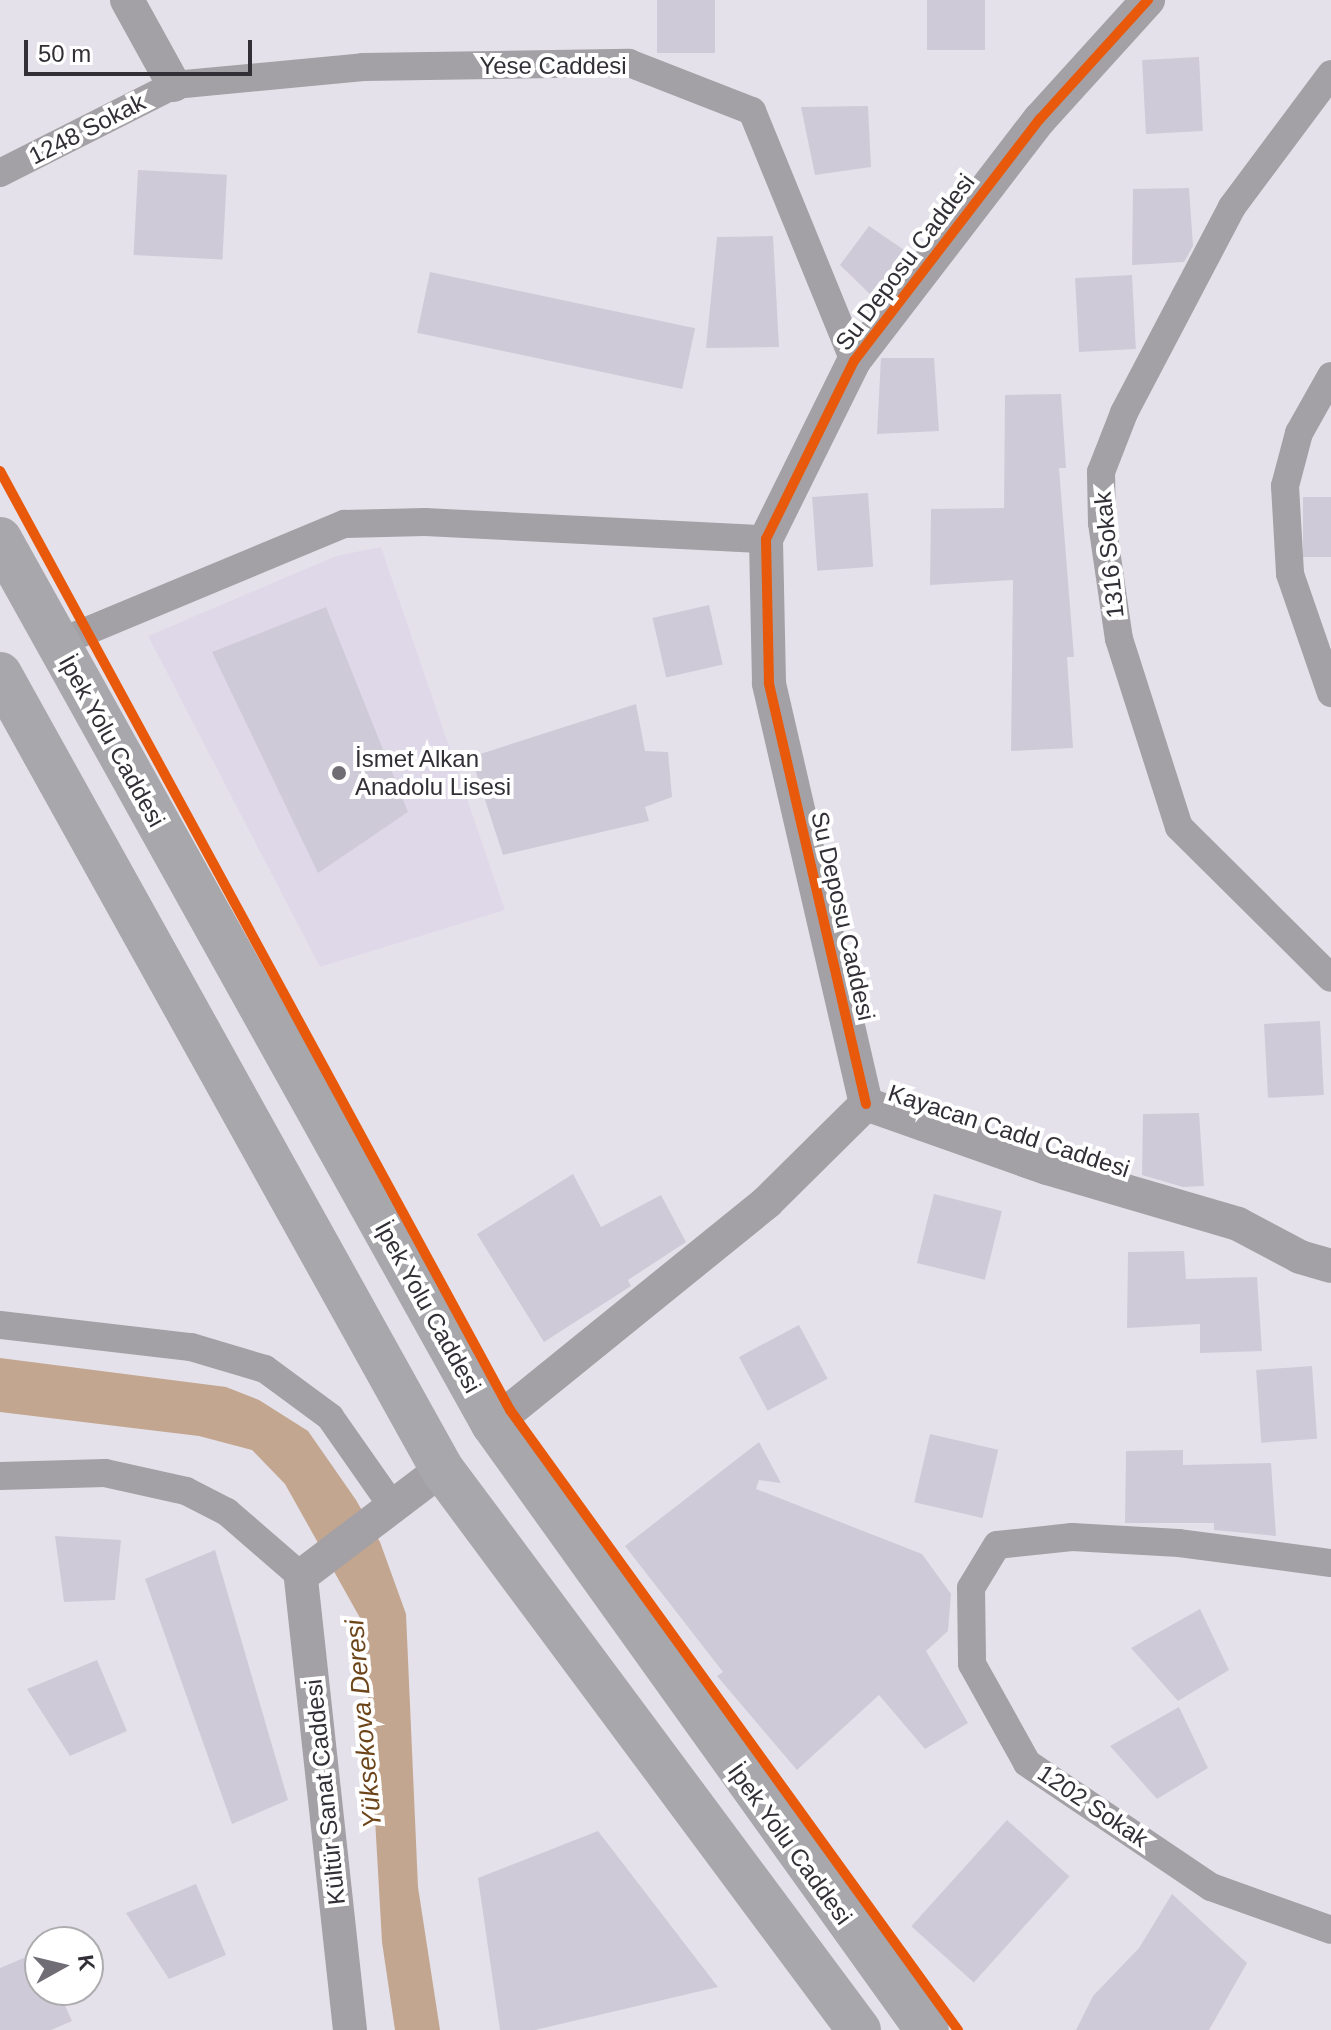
<!DOCTYPE html>
<meta charset="utf-8">
<style>
body{margin:0}
#map{position:relative;width:1331px;height:2030px;overflow:hidden;background:#e5e1ea;font-family:Helvetica,sans-serif}
div>[style]{position:absolute}
.built>*{inset:0;background:#dfd8e9}
.water>*{inset:0;background:#c2a68f}
.building>*{inset:0;background:#cfcad7;transform-origin:0 0}
.minor>*{height:28px;margin:-14px;padding:0 14px;transform-origin:14px;border-radius:14px;background:#a3a1a5}
.tertiary>*{height:34px;margin:-17px;padding:0 17px;transform-origin:17px;border-radius:17px;background:#a3a1a5}
.trunk>*{height:44px;margin:-22px;padding:0 22px;transform-origin:22px;border-radius:22px;background:#a8a7ac}
.cycleway>*{height:10px;margin:-5px;padding:0 5px;transform-origin:5px;border-radius:5px;background:#e8590c}
.dots>*{width:22px;height:22px;translate:-50% -50%;box-sizing:border-box;border:4px solid #fff;border-radius:50%}
span{translate:-50% -50%;white-space:nowrap;text-align:center;line-height:1.15;-webkit-text-stroke:8px #fff;paint-order:stroke}
.street-label{font-size:24px;color:#322f36}
.poi-label{font-size:24px;color:#322f36}
.left{translate:0 -50%;text-align:left}
.water-label{font-size:26px;color:#6d451a;font-style:italic}
.north{position:absolute;left:24px;top:1926px;width:80px;height:80px;box-sizing:border-box;background:#fff;border:2px solid #adacaf;border-radius:50%;rotate:82deg;font-size:22px;font-weight:700;line-height:32px;text-align:center;color:#322f36}
.north::after{content:'';display:block;margin:auto;width:28px;height:36px;background:#716d75;clip-path:polygon(50% 0,100% 100%,50% 72%,0 100%)}
.scale{position:absolute;left:24px;top:40px;width:228px;height:36px;box-sizing:border-box;border:4px solid #322f36;border-top:0;padding-left:10px;font-size:24px;line-height:28px;white-space:nowrap;color:#322f36;-webkit-text-stroke:6px #fff;paint-order:stroke}
</style>
<div id="map">
<div class="built">
<div style="clip-path:polygon(381px 547px,505px 910px,320px 967px,148px 636px,336px 556px)"></div>
</div>
<div class="water">
<div style="clip-path:polygon(0 1358px,226px 1387px,259px 1400px,308px 1431px,356px 1500px,380px 1542px,406px 1614px,418px 1887px,440px 2030px,395px 2030px,382px 1942px,364px 1625px,285px 1484px,252px 1450px,199px 1436px,0 1412px)"></div>
</div>
<div class="building">
<div style="left:657px;top:0;width:58px;height:53px"></div>
<div style="left:927px;top:0;width:58px;height:50px"></div>
<div style="left:1199px;top:57px;width:74px;height:57px;rotate:87deg"></div>
<div style="clip-path:polygon(868px 106px,871px 167px,815px 175px,801px 107px)"></div>
<div style="left:138px;top:170px;width:89px;height:85px;rotate:3deg"></div>
<div style="clip-path:polygon(1189px 188px,1193px 246px,1184px 262px,1132px 265px,1133px 189px)"></div>
<div style="clip-path:polygon(869px 226px,910px 254px,875px 299px,840px 265px)"></div>
<div style="clip-path:polygon(773px 236px,779px 347px,706px 348px,717px 237px)"></div>
<div style="left:430px;top:272px;width:271px;height:62px;rotate:12deg"></div>
<div style="left:1132px;top:275px;width:74px;height:57px;rotate:87deg"></div>
<div style="clip-path:polygon(881px 358px,934px 358px,939px 431px,877px 434px)"></div>
<div style="clip-path:polygon(1061px 394px,1066px 468px,1059px 468px,1074px 657px,1067px 657px,1073px 748px,1011px 751px,1013px 580px,930px 585px,931px 509px,1004px 508px,1005px 395px)"></div>
<div style="left:868px;top:493px;width:74px;height:56px;rotate:86deg"></div>
<div style="left:1303px;top:497px;width:28px;height:60px"></div>
<div style="left:709px;top:605px;width:61px;height:58px;rotate:77deg"></div>
<div style="clip-path:polygon(326px 607px,408px 812px,318px 873px,212px 652px)"></div>
<div style="clip-path:polygon(636px 704px,645px 751px,668px 752px,672px 797px,645px 807px,649px 821px,503px 855px,471px 757px)"></div>
<div style="left:1320px;top:1021px;width:74px;height:56px;rotate:87deg"></div>
<div style="clip-path:polygon(1199px 1113px,1204px 1186px,1183px 1187px,1142px 1175px,1143px 1114px)"></div>
<div style="clip-path:polygon(573px 1174px,601px 1227px,661px 1195px,686px 1242px,628px 1280px,631px 1286px,544px 1342px,477px 1234px)"></div>
<div style="left:934px;top:1194px;width:70px;height:71px;rotate:14deg"></div>
<div style="clip-path:polygon(1184px 1251px,1186px 1279px,1257px 1277px,1262px 1351px,1200px 1353px,1200px 1324px,1127px 1328px,1128px 1252px)"></div>
<div style="left:799px;top:1325px;width:61px;height:68px;rotate:62deg"></div>
<div style="left:1312px;top:1366px;width:73px;height:56px;rotate:86deg"></div>
<div style="left:930px;top:1434px;width:70px;height:70px;rotate:13deg"></div>
<div style="clip-path:polygon(759px 1442px,781px 1483px,759px 1480px,756px 1489px,922px 1554px,951px 1594px,948px 1631px,926px 1651px,968px 1723px,925px 1749px,879px 1695px,797px 1770px,717px 1676px,723px 1672px,625px 1546px)"></div>
<div style="clip-path:polygon(1183px 1450px,1183px 1465px,1271px 1463px,1276px 1536px,1214px 1530px,1214px 1523px,1125px 1523px,1126px 1451px)"></div>
<div style="clip-path:polygon(55px 1536px,121px 1540px,115px 1600px,64px 1602px)"></div>
<div style="clip-path:polygon(215px 1550px,288px 1800px,232px 1824px,145px 1579px)"></div>
<div style="clip-path:polygon(1200px 1609px,1229px 1670px,1178px 1701px,1131px 1648px)"></div>
<div style="clip-path:polygon(97px 1660px,127px 1731px,70px 1756px,27px 1689px)"></div>
<div style="clip-path:polygon(1179px 1707px,1208px 1768px,1157px 1799px,1110px 1746px)"></div>
<div style="left:1007px;top:1820px;width:84px;height:143px;rotate:42deg"></div>
<div style="clip-path:polygon(598px 1831px,718px 1987px,535px 2030px,500px 2030px,478px 1878px)"></div>
<div style="clip-path:polygon(196px 1884px,226px 1955px,169px 1979px,126px 1913px)"></div>
<div style="clip-path:polygon(1172px 1894px,1247px 1963px,1209px 2030px,1076px 2030px,1093px 1996px,1139px 1948px)"></div>
<div style="clip-path:polygon(40px 1951px,40px 1990px,58px 1990px,72px 2021px,51px 2030px,0 2030px,0 1968px)"></div>
</div>
<div class="minor">
<div style="left:1331px;top:74px;width:166px;rotate:126.7deg"></div>
<div style="left:1232px;top:207px;width:233px;rotate:117.7deg"></div>
<div style="left:1124px;top:413px;width:63px;rotate:111.3deg"></div>
<div style="left:1101px;top:472px;width:51px;rotate:88.9deg"></div>
<div style="left:1102px;top:523px;width:117px;rotate:81.7deg"></div>
<div style="left:1119px;top:639px;width:197px;rotate:72.3deg"></div>
<div style="left:1179px;top:827px;width:214px;rotate:44.8deg"></div>
<div style="left:0;top:173px;width:195px;rotate:-26.8deg"></div>
<div style="left:174px;top:85px;width:190px;rotate:-5.4deg"></div>
<div style="left:363px;top:67px;width:266px;rotate:-0.9deg"></div>
<div style="left:629px;top:63px;width:132px;rotate:21.3deg"></div>
<div style="left:752px;top:111px;width:270px;rotate:67.8deg"></div>
<div style="left:1331px;top:376px;width:65px;rotate:119.3deg"></div>
<div style="left:1299px;top:433px;width:55px;rotate:104.8deg"></div>
<div style="left:1285px;top:486px;width:88px;rotate:86.7deg"></div>
<div style="left:1290px;top:574px;width:126px;rotate:71deg"></div>
<div style="left:58px;top:643px;width:310px;rotate:-22.6deg"></div>
<div style="left:344px;top:524px;width:81px;rotate:-1.4deg"></div>
<div style="left:425px;top:522px;width:341px;rotate:2.9deg"></div>
<div style="left:0;top:1325px;width:192px;rotate:6.6deg"></div>
<div style="left:191px;top:1347px;width:77px;rotate:16.6deg"></div>
<div style="left:265px;top:1369px;width:81px;rotate:36.4deg"></div>
<div style="left:330px;top:1417px;width:110px;rotate:55deg"></div>
<div style="left:0;top:1476px;width:105px;rotate:-1.6deg"></div>
<div style="left:105px;top:1473px;width:83px;rotate:12.5deg"></div>
<div style="left:186px;top:1491px;width:46px;rotate:27.1deg"></div>
<div style="left:227px;top:1512px;width:98px;rotate:40.9deg"></div>
<div style="left:1331px;top:1563px;width:153px;rotate:-172.5deg"></div>
<div style="left:1179px;top:1543px;width:107px;rotate:-176.8deg"></div>
<div style="left:1072px;top:1537px;width:75px;rotate:173.9deg"></div>
<div style="left:997px;top:1545px;width:50px;rotate:121.2deg"></div>
<div style="left:971px;top:1588px;width:76px;rotate:89.2deg"></div>
<div style="left:972px;top:1664px;width:113px;rotate:60.9deg"></div>
<div style="left:1027px;top:1763px;width:222px;rotate:34deg"></div>
<div style="left:1211px;top:1887px;width:127px;rotate:19.7deg"></div>
</div>
<div class="tertiary">
<div style="left:127px;top:0;width:97px;rotate:61.1deg"></div>
<div style="left:866px;top:1104px;width:432px;rotate:-103deg"></div>
<div style="left:769px;top:683px;width:144px;rotate:-91.2deg"></div>
<div style="left:766px;top:539px;width:199px;rotate:-63.7deg"></div>
<div style="left:854px;top:361px;width:305px;rotate:-52.5deg"></div>
<div style="left:1040px;top:119px;width:161px;rotate:-47.8deg"></div>
<div style="left:493px;top:1424px;width:353px;rotate:-39deg"></div>
<div style="left:767px;top:1202px;width:139px;rotate:-44.7deg"></div>
<div style="left:866px;top:1104px;width:192px;rotate:19.5deg"></div>
<div style="left:1047px;top:1168px;width:199px;rotate:16.3deg"></div>
<div style="left:1238px;top:1224px;width:70px;rotate:28deg"></div>
<div style="left:1300px;top:1257px;width:32px;rotate:16deg"></div>
<div style="left:350px;top:2030px;width:457px;rotate:-96.2deg"></div>
<div style="left:301px;top:1576px;width:177px;rotate:-37.2deg"></div>
</div>
<div class="trunk">
<div style="left:0;top:539px;width:1013px;rotate:60.88deg"></div>
<div style="left:493px;top:1424px;width:745px;rotate:54.39deg"></div>
<div style="left:0;top:674px;width:910px;rotate:60.93deg"></div>
<div style="left:442px;top:1469px;width:699px;rotate:53.38deg"></div>
</div>
<div class="cycleway">
<div style="left:0;top:471px;width:1069px;rotate:61.49deg"></div>
<div style="left:510px;top:1410px;width:765px;rotate:54.15deg"></div>
<div style="left:866px;top:1104px;width:432px;rotate:-103deg"></div>
<div style="left:769px;top:683px;width:144px;rotate:-91.2deg"></div>
<div style="left:766px;top:539px;width:199px;rotate:-63.7deg"></div>
<div style="left:854px;top:361px;width:305px;rotate:-52.5deg"></div>
<div style="left:1040px;top:119px;width:161px;rotate:-47.8deg"></div>
</div>
<div class="dots">
<div style="left:339px;top:773px;background:#716d75"></div>
</div>
<div class="street-label">
<span style="left:553px;top:66px">Yese Caddesi</span>
<span style="left:87px;top:129px;rotate:-27deg">1248 Sokak</span>
<span style="left:905px;top:262px;rotate:-53deg">Su Deposu Caddesi</span>
<span style="left:1109px;top:555px;rotate:-96deg">1316 Sokak</span>
<span style="left:112px;top:741px;rotate:61deg">İpek Yolu Caddesi</span>
<span style="left:843px;top:916px;rotate:77deg">Su Deposu Caddesi</span>
<span style="left:1009px;top:1131px;rotate:18deg">Kayacan Cadd Caddesi</span>
<span style="left:428px;top:1307px;rotate:61deg">İpek Yolu Caddesi</span>
<span style="left:325px;top:1792px;rotate:-96deg">Kültür Sanat Caddesi</span>
<span style="left:1093px;top:1806px;rotate:34deg">1202 Sokak</span>
<span style="left:790px;top:1844px;rotate:54deg">İpek Yolu Caddesi</span>
</div>
<div class="poi-label">
<span class="left" style="left:355px;top:773px">İsmet Alkan<br>Anadolu Lisesi</span>
</div>
<div class="water-label">
<span style="left:364px;top:1724px;rotate:-95deg">Yüksekova Deresi</span>
</div>
<div class="north">K</div>
<div class="scale">50 m</div>
</div>
